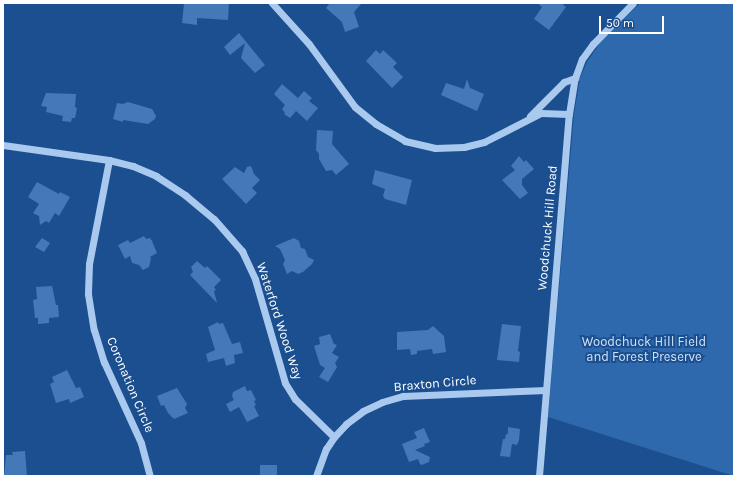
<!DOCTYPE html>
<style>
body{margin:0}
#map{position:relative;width:737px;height:479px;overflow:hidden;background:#1b4f8f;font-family:Karla,sans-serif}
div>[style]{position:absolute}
.green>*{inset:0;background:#2e69ad}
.building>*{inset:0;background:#4478b7;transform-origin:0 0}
.minor>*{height:7px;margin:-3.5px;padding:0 3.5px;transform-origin:3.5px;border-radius:3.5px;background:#a9c9ee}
span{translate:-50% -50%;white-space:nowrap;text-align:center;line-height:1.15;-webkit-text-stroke:4px #1b4f8f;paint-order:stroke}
.street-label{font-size:13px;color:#fff}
.park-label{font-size:13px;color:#cfe3fa}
.frame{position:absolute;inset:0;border:4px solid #fff;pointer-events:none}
.scale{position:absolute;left:599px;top:16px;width:65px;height:18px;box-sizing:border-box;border:2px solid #fff;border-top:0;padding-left:5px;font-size:12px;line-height:14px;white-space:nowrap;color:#fff;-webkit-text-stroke:3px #1b4f8f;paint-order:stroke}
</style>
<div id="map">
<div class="green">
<div style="clip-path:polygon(640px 3px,734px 3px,734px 476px,548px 417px,574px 114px,580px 78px,587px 62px,600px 43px)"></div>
</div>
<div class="building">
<div style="clip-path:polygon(184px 3px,229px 3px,228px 20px,197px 18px,197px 25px,182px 23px)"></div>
<div style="clip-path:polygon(330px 3px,362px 3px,354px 12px,359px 27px,345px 32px,342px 22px,326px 8px)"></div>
<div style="clip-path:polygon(537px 3px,561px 3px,566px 7px,549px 30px,534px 19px,542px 7px)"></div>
<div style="clip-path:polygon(239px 33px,265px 65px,255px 73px,241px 58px,245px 43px,230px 55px,224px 47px)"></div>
<div style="clip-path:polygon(376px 50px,380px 54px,383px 50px,397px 63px,393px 67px,403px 77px,392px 88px,366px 61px)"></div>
<div style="clip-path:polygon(467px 79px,470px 88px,484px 94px,477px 111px,441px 95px,446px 83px,464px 89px)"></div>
<div style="clip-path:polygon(282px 84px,298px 98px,304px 91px,312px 98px,309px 101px,318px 108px,307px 121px,296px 111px,290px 118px,284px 114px,285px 113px,282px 109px,285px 105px,274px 94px)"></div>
<div style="clip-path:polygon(46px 93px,76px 94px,75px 107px,77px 108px,75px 118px,72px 118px,71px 122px,62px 121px,63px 116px,46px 112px,47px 107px,41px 106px)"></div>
<div style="clip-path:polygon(128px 102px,152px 109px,156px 116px,155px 119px,148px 124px,123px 120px,123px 122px,113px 119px,117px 103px,123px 104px)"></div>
<div style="clip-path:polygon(317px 130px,333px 131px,332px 144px,349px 164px,336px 175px,332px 170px,326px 171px,319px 159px,319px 154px,316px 150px)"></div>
<div style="clip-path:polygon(519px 156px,524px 162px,526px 160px,534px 169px,522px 179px,522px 185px,528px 193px,520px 199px,502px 180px,515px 170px,511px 166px)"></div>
<div style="clip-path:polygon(251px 166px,254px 174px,260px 180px,252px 188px,257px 193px,246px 204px,222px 179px,235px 167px,244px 173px,247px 167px)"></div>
<div style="clip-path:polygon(375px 170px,412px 180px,406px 205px,385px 199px,383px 196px,385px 189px,372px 184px)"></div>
<div style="clip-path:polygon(37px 182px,59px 194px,60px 192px,70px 197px,59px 216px,55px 213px,49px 223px,46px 221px,40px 225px,39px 216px,33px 213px,39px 204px,28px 197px)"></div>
<div style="clip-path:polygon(144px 236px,146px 239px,150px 238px,152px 241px,157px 253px,150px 257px,151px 259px,149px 267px,143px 270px,139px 265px,132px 263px,130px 256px,125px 259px,118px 245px,128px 240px,130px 243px)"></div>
<div style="clip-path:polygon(42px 238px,50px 243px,44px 252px,35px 247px)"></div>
<div style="clip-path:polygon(294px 238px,299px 241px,301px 248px,305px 249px,308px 257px,314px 260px,312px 264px,303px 272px,298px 274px,292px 271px,287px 274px,283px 264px,285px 260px,280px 249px,275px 246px)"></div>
<div style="clip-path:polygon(197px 261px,205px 268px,207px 266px,221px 280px,214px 287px,216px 290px,214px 291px,217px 303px,190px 275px,193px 272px,191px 267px)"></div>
<div style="clip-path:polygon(52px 286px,56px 305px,58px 305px,59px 317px,49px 318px,49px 323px,38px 324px,38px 318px,35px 318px,33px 300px,37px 299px,36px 287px)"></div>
<div style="clip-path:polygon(218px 322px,219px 324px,223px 323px,232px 344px,240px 342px,243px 353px,234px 355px,235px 363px,226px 366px,224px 358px,208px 362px,206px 354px,215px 350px,208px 327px)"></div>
<div style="clip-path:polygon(502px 324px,521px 326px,518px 351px,520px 352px,519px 362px,497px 360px)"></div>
<div style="clip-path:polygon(433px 326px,444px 336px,446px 352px,433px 354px,432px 349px,417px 351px,417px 354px,411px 355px,410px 349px,397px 350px,397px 332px,428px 330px)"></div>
<div style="clip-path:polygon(330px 334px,334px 344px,337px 345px,332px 353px,339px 357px,335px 363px,337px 367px,328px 382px,319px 377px,325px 368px,320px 365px,314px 346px,320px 344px,319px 337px)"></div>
<div style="clip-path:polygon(67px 370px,76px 388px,80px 387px,84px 397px,70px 403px,69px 399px,56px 403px,50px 384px,54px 382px,52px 377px)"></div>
<div style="clip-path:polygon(245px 386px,247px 391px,251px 390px,256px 400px,254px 401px,256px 405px,254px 406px,259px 416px,247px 422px,239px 407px,230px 412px,226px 404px,234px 400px,232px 396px,233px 392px)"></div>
<div style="clip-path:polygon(177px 388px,187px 404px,185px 408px,188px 413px,174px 419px,168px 413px,164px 405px,161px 406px,157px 396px)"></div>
<div style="clip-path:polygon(508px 427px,520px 429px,519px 440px,517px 445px,512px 444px,510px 457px,500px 456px,503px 439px,505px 439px,506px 434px,508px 434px)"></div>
<div style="clip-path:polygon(424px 428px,430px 442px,424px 444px,425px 446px,415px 450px,430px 457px,429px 462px,422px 465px,420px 464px,418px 459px,409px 462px,402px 444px,417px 438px,414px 432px)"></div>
<div style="clip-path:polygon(25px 451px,27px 476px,4px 476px,6px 455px,13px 455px,12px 452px)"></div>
<div style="left:277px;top:465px;width:11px;height:17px;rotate:90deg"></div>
</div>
<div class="minor">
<div style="left:272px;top:3px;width:55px;rotate:47.9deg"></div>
<div style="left:309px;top:44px;width:78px;rotate:53.9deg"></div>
<div style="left:355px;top:107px;width:27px;rotate:39deg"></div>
<div style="left:376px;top:124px;width:34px;rotate:30deg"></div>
<div style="left:405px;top:141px;width:31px;rotate:13deg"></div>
<div style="left:435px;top:148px;width:29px;rotate:-2deg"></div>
<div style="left:464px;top:147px;width:21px;rotate:-14deg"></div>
<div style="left:484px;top:142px;width:64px;rotate:-27deg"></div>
<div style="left:541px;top:113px;width:28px;rotate:2deg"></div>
<div style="left:530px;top:116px;width:48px;rotate:-45deg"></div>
<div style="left:564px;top:82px;width:12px;rotate:-20deg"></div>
<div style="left:3px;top:145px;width:107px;rotate:8.1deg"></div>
<div style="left:109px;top:160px;width:25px;rotate:14deg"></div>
<div style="left:133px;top:166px;width:25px;rotate:23deg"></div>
<div style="left:156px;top:176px;width:35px;rotate:33deg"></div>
<div style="left:185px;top:195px;width:38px;rotate:40deg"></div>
<div style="left:214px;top:219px;width:43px;rotate:48.8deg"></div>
<div style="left:242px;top:251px;width:31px;rotate:65deg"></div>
<div style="left:255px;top:279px;width:108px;rotate:73.9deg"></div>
<div style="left:285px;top:383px;width:19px;rotate:58deg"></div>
<div style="left:295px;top:399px;width:54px;rotate:44.3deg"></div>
<div style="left:109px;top:160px;width:106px;rotate:100.9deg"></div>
<div style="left:89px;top:264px;width:30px;rotate:92deg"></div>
<div style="left:88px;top:294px;width:36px;rotate:81deg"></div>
<div style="left:94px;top:330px;width:34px;rotate:73deg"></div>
<div style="left:104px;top:362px;width:89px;rotate:65.4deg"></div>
<div style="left:141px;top:443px;width:34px;rotate:75deg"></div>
<div style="left:316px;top:476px;width:29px;rotate:-70deg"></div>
<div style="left:326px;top:449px;width:14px;rotate:-56deg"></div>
<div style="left:334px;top:437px;width:18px;rotate:-47deg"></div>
<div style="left:346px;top:424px;width:21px;rotate:-37deg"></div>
<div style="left:363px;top:411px;width:21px;rotate:-25deg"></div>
<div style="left:382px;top:402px;width:22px;rotate:-16deg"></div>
<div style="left:403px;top:396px;width:143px;rotate:-2.4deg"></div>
<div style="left:539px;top:476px;width:363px;rotate:-85.3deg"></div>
<div style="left:569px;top:114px;width:36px;rotate:-81deg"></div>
<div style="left:575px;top:78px;width:20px;rotate:-70deg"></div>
<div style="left:582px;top:59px;width:19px;rotate:-54deg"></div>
<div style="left:593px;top:44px;width:57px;rotate:-45.7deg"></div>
</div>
<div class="street-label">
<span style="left:548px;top:228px;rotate:-85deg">Woodchuck Hill Road</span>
<span style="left:279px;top:321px;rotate:72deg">Waterford Wood Way</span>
<span style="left:435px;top:384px;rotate:-5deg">Braxton Circle</span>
<span style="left:130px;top:385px;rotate:67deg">Coronation Circle</span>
</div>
<div class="park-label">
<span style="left:644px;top:350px">Woodchuck Hill Field<br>and Forest Preserve</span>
</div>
<div class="frame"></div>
<div class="scale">50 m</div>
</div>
